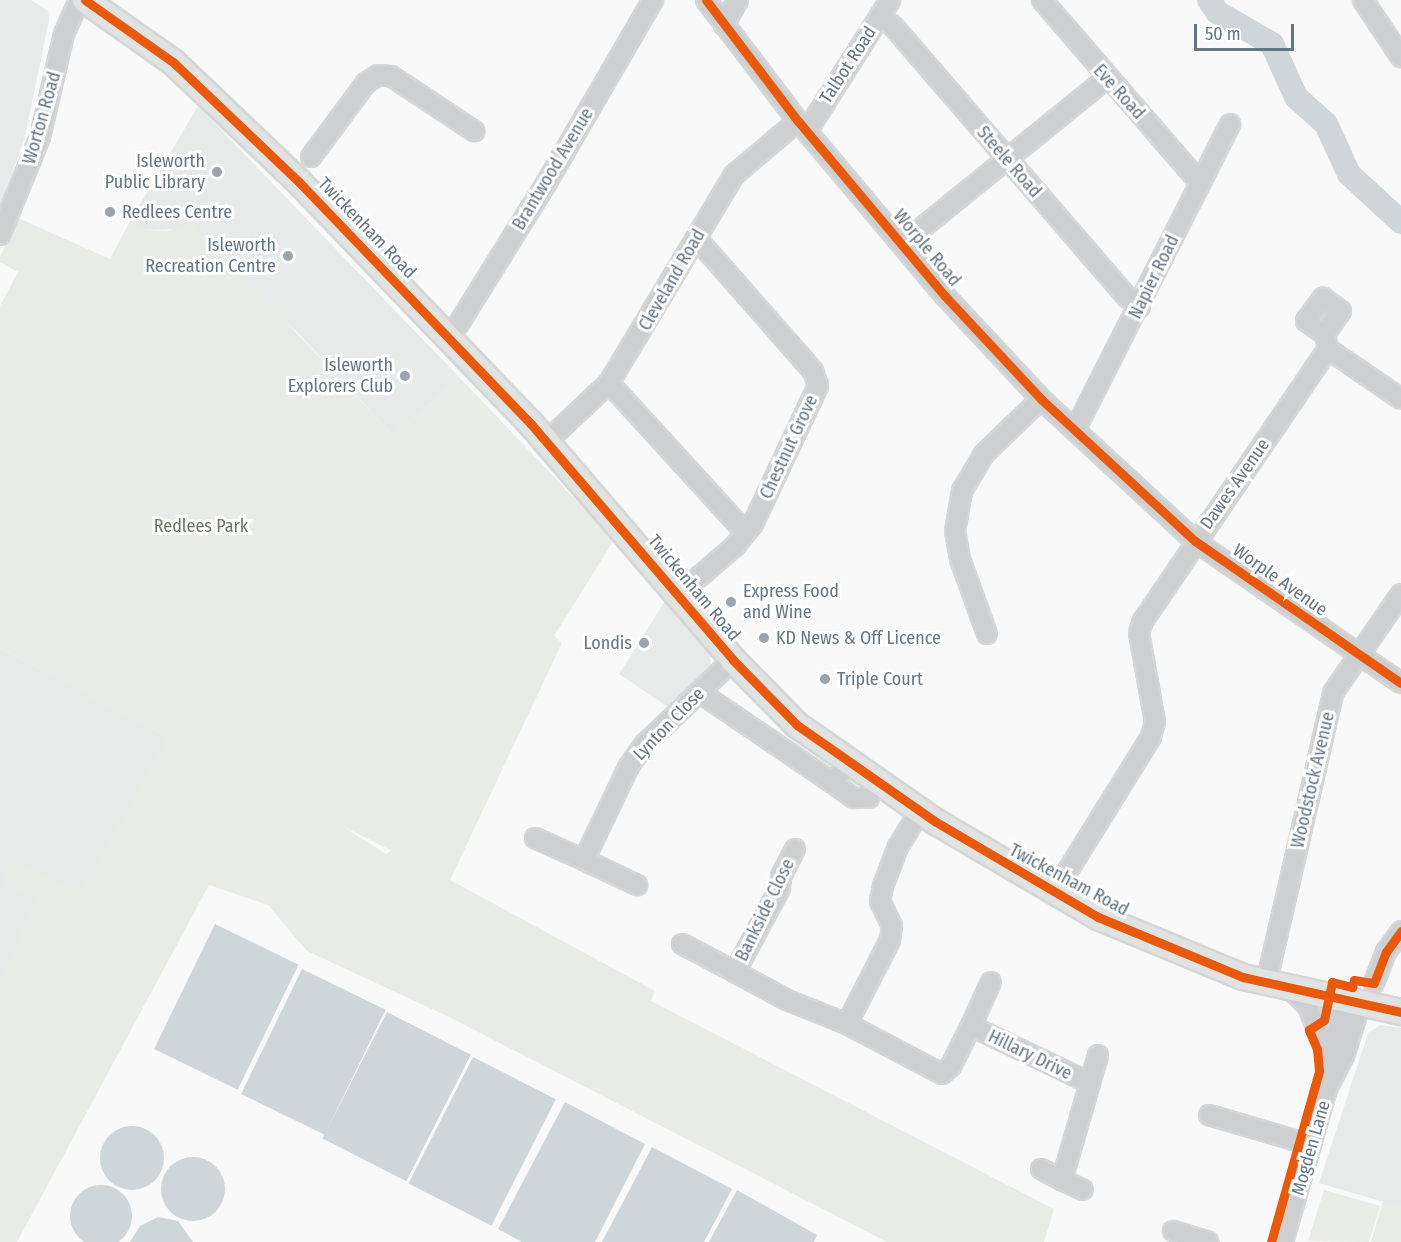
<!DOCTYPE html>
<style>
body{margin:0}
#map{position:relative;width:1401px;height:1242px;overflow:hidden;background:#f9f9f9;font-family:"Fira Sans Condensed",sans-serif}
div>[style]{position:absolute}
.built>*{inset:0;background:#e8e9e9}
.green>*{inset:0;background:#e8ebe6}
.water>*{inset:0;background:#ced6d9;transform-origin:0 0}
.round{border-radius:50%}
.river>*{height:24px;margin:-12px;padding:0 12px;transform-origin:12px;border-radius:12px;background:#ced6d9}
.roads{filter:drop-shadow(2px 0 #d5d6d7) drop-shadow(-2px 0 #d5d6d7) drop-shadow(0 2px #d5d6d7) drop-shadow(0 -2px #d5d6d7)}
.minor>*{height:18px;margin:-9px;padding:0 9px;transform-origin:9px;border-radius:9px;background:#cecfd0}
.major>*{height:24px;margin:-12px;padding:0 12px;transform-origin:12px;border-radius:12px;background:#e1e2e2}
.cycleway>*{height:9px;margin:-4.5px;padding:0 4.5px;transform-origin:4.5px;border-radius:4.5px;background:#e8590c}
.dots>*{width:16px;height:16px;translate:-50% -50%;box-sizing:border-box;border:3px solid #fff;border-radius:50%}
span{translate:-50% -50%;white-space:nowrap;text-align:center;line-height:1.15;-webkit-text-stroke:6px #fff;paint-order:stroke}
.street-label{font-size:18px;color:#657683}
.poi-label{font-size:18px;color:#657683}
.right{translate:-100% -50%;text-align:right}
.left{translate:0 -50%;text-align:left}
.park-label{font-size:18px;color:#687a64}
.scale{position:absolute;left:1194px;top:24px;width:100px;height:27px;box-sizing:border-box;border:3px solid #657683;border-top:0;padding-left:8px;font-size:18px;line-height:21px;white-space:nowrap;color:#657683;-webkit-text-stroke:4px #fff;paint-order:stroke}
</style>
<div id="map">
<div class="built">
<div style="clip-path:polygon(0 0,31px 0,48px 11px,49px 20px,25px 136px,0 210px)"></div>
<div style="clip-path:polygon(198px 106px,460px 378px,393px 435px,295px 330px,177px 229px,143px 230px,129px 223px)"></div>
<div style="clip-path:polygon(665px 601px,710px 655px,711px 664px,671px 709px,619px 674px)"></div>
<div style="clip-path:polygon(0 648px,170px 738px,87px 893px,0 1008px)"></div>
<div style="clip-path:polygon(1380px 1025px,1401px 1028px,1401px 1207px,1319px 1183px,1368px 1033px)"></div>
</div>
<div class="green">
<div style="clip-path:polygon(evenodd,18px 218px,110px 259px,129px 223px,143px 230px,167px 231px,193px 223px,393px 435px,460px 378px,614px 540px,554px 636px,562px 643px,450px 880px,655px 991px,651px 1001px,1054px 1209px,1044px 1242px,887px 1242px,447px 1016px,307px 951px,268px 905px,209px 885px,17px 1242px,0 1242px,0 981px,35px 899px,3px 883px,10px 861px,81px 891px,168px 737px,0 648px,0 306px,18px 272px,0 262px,0 257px,18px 218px,342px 826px,390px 850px,390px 851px,386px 854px,342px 826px)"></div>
<div style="clip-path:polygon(1324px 1190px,1380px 1206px,1369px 1242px,1308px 1241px)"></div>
<div style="clip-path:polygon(1383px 1201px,1401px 1207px,1401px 1242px,1371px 1242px)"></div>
</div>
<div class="water">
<div style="left:215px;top:924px;width:93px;height:139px;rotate:26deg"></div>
<div style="left:302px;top:969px;width:93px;height:139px;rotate:26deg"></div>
<div style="left:387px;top:1012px;width:94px;height:142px;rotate:27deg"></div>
<div style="left:473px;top:1057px;width:93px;height:142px;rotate:27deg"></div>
<div style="clip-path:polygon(565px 1102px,645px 1144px,595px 1242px,522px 1242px,498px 1229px)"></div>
<div class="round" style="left:100px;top:1126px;width:64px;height:64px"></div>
<div style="clip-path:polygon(652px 1147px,732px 1189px,704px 1242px,602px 1242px)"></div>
<div class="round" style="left:161px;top:1157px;width:64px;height:64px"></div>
<div class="round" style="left:70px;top:1185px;width:62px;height:62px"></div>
<div style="clip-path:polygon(737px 1190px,817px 1235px,814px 1242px,709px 1242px)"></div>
<div style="clip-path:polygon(158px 1217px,178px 1221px,193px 1242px,130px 1242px,140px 1226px)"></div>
</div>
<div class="river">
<div style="left:1209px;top:0;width:14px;rotate:56deg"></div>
<div style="left:1217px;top:12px;width:64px;rotate:30.2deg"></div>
<div style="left:1272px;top:44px;width:58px;rotate:65.6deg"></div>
<div style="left:1296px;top:97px;width:40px;rotate:42deg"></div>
<div style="left:1326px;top:124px;width:55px;rotate:65.3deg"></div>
<div style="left:1349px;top:174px;width:71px;rotate:42.7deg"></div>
</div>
<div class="roads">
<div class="minor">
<div style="left:706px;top:0;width:152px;rotate:52.8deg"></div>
<div style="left:798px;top:121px;width:229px;rotate:50deg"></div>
<div style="left:945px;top:296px;width:141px;rotate:47deg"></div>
<div style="left:1041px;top:399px;width:209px;rotate:42.7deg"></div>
<div style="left:1195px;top:541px;width:250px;rotate:34.6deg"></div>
<div style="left:1042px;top:0;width:240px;rotate:49.2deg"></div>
<div style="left:1363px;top:0;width:69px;rotate:56.3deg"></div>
<div style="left:880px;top:16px;width:16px;rotate:38deg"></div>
<div style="left:893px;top:26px;width:359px;rotate:49.2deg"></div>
<div style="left:1128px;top:298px;width:15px;rotate:37deg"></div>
<div style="left:724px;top:25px;width:29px;rotate:-61deg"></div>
<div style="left:807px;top:131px;width:155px;rotate:-57.6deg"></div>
<div style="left:311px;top:157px;width:92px;rotate:-53.4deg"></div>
<div style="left:366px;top:83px;width:14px;rotate:-34deg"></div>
<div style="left:378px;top:75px;width:13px;rotate:4deg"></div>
<div style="left:391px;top:76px;width:100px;rotate:33.5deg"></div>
<div style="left:0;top:235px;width:106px;rotate:-67.8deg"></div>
<div style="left:40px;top:137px;width:106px;rotate:-76.9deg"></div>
<div style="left:64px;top:34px;width:37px;rotate:-66deg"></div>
<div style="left:902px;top:244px;width:262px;rotate:-39deg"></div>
<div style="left:448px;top:334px;width:13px;rotate:-42deg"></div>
<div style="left:458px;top:325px;width:168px;rotate:-58.1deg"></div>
<div style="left:547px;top:182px;width:211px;rotate:-59.8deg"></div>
<div style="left:1328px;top:349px;width:88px;rotate:34.4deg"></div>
<div style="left:609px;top:383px;width:203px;rotate:47.6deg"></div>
<div style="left:1075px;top:430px;width:343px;rotate:-63.1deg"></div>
<div style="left:547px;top:441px;width:85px;rotate:-43.1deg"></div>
<div style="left:609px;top:383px;width:243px;rotate:-59deg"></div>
<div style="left:734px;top:175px;width:84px;rotate:-40.2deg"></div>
<div style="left:678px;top:595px;width:75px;rotate:-40.7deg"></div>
<div style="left:735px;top:546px;width:28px;rotate:-51deg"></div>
<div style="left:753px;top:524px;width:153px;rotate:-64.8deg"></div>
<div style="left:818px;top:386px;width:16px;rotate:-108deg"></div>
<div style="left:813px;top:371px;width:177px;rotate:-131.3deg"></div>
<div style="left:987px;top:634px;width:80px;rotate:-109.8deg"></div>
<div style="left:960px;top:559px;width:28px;rotate:-100deg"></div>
<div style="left:955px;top:531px;width:41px;rotate:-80.1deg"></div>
<div style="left:962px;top:491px;width:43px;rotate:-59.3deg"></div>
<div style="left:984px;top:454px;width:79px;rotate:-44deg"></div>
<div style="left:699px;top:692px;width:162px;rotate:34.2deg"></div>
<div style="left:833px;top:783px;width:26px;rotate:-51deg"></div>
<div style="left:833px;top:783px;width:26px;rotate:36deg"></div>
<div style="left:854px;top:798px;width:15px"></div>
<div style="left:535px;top:838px;width:54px;rotate:24.2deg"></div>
<div style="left:584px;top:860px;width:104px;rotate:-64.4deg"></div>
<div style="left:629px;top:766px;width:29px;rotate:-54deg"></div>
<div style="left:646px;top:743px;width:120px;rotate:-43.7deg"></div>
<div style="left:795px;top:849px;width:30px;rotate:117deg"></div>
<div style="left:781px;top:876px;width:12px;rotate:95deg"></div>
<div style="left:780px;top:888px;width:95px;rotate:118.2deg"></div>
<div style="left:735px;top:972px;width:59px;rotate:28.3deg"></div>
<div style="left:787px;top:1000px;width:65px;rotate:21.8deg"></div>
<div style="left:847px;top:1024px;width:94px;rotate:-62.9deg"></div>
<div style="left:890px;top:940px;width:14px;rotate:-82deg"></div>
<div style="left:892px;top:926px;width:28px;rotate:-116deg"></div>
<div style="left:880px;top:901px;width:15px;rotate:-79deg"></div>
<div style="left:883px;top:886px;width:42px;rotate:-69deg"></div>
<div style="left:898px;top:847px;width:42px;rotate:-58.6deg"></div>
<div style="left:584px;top:860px;width:59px;rotate:25.3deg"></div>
<div style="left:1054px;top:893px;width:184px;rotate:-58.1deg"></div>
<div style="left:1151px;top:737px;width:16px;rotate:-75deg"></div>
<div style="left:1155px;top:722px;width:90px;rotate:-100.2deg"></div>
<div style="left:1139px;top:633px;width:13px;rotate:-72deg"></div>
<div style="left:1143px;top:621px;width:329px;rotate:-55.8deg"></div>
<div style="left:1328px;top:349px;width:15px;rotate:-101deg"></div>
<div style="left:1325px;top:334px;width:23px;rotate:-146deg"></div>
<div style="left:1306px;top:321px;width:29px;rotate:-54deg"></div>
<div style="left:1323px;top:298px;width:22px;rotate:36deg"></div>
<div style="left:1341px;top:311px;width:28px;rotate:125deg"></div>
<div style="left:682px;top:944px;width:60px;rotate:27.8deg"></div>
<div style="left:1374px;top:983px;width:33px;rotate:-69deg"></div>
<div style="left:1386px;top:952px;width:26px;rotate:-54deg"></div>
<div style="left:1266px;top:984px;width:299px;rotate:-77deg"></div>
<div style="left:1333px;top:693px;width:120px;rotate:-55.5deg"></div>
<div style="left:1290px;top:989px;width:25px;rotate:43deg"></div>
<div style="left:1308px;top:1006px;width:56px;rotate:69deg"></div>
<div style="left:847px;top:1024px;width:107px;rotate:27.8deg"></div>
<div style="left:942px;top:1074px;width:12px;rotate:-42deg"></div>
<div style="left:951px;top:1066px;width:45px;rotate:-63.4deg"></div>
<div style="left:971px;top:1026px;width:132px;rotate:25.6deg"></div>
<div style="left:1090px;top:1083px;width:29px;rotate:-74deg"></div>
<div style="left:971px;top:1026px;width:48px;rotate:-65.6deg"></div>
<div style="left:1328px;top:1081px;width:21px;rotate:-87deg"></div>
<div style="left:1329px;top:1060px;width:60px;rotate:-74.6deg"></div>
<div style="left:1209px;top:1115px;width:106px;rotate:16.4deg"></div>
<div style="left:1041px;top:1169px;width:24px;rotate:28deg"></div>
<div style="left:1062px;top:1180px;width:101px;rotate:-73.9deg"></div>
<div style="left:1062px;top:1180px;width:23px;rotate:25deg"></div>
<div style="left:1173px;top:1231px;width:37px;rotate:17deg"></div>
<div style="left:1283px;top:1242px;width:159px;rotate:-74deg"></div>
<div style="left:1327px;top:1089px;width:37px;rotate:-63deg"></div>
<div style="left:1344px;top:1056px;width:53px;rotate:-72.6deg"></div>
</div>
<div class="major">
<div style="left:85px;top:0;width:108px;rotate:35.2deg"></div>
<div style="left:173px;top:62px;width:174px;rotate:43.6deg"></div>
<div style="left:299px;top:182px;width:335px;rotate:46.2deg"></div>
<div style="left:531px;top:424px;width:311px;rotate:49.4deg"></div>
<div style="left:733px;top:660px;width:91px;rotate:45.4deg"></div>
<div style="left:797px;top:725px;width:169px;rotate:34.9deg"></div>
<div style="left:936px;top:822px;width:188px;rotate:30.4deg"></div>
<div style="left:1098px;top:917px;width:157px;rotate:22.5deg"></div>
<div style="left:1243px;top:977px;width:162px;rotate:12.5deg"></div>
</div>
</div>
<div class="cycleway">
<div style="left:85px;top:0;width:108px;rotate:35.2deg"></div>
<div style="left:173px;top:62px;width:174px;rotate:43.6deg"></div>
<div style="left:299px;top:182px;width:335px;rotate:46.2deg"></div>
<div style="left:531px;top:424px;width:311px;rotate:49.4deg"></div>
<div style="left:733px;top:660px;width:91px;rotate:45.4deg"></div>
<div style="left:797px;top:725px;width:169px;rotate:34.9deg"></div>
<div style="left:936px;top:822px;width:188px;rotate:30.4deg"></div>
<div style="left:1098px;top:917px;width:157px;rotate:22.5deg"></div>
<div style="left:1243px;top:977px;width:162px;rotate:12.5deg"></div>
<div style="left:706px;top:0;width:152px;rotate:52.8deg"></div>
<div style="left:798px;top:121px;width:229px;rotate:50deg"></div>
<div style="left:945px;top:296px;width:141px;rotate:47deg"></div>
<div style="left:1041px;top:399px;width:209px;rotate:42.7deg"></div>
<div style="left:1195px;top:541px;width:250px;rotate:34.6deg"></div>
<div style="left:1271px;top:1242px;width:178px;rotate:-74.3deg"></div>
<div style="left:1319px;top:1071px;width:22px;rotate:-95deg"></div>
<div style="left:1317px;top:1049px;width:21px;rotate:-113deg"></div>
<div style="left:1309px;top:1030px;width:18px;rotate:-34deg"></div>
<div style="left:1324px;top:1020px;width:39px;rotate:-78deg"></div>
<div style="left:1332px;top:982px;width:21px;rotate:14deg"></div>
<div style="left:1352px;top:987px;width:7px;rotate:-74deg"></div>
<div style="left:1354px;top:980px;width:20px;rotate:9deg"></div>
<div style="left:1374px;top:983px;width:33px;rotate:-69deg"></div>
<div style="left:1386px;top:952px;width:26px;rotate:-54deg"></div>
</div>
<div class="dots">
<div style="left:217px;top:172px;background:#99a4ac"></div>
<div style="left:110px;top:212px;background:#99a4ac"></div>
<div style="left:288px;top:256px;background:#99a4ac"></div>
<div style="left:405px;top:376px;background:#99a4ac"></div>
<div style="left:731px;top:602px;background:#99a4ac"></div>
<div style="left:764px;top:638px;background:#99a4ac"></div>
<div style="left:644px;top:643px;background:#99a4ac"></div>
<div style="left:825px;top:679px;background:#99a4ac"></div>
</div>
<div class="street-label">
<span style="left:848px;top:65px;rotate:-57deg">Talbot Road</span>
<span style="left:1119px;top:92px;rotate:48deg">Eve Road</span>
<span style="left:42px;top:118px;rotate:-74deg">Worton Road</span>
<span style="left:1009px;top:162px;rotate:49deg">Steele Road</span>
<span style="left:553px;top:169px;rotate:-59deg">Brantwood Avenue</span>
<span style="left:367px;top:228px;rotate:46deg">Twickenham Road</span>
<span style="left:927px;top:248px;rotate:50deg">Worple Road</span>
<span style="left:1154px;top:277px;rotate:-64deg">Napier Road</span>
<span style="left:672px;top:280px;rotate:-60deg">Cleveland Road</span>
<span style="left:789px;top:447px;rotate:-65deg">Chestnut Grove</span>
<span style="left:1235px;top:484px;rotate:-55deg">Dawes Avenue</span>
<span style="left:1280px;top:580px;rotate:35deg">Worple Avenue</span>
<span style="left:694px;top:588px;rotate:50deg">Twickenham Road</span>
<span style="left:669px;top:724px;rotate:-46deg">Lynton Close</span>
<span style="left:1313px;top:780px;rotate:-77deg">Woodstock Avenue</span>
<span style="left:1069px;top:880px;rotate:28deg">Twickenham Road</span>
<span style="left:765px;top:910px;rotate:-64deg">Bankside Close</span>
<span style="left:1030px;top:1055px;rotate:26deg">Hillary Drive</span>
<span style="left:1311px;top:1148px;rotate:-74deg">Mogden Lane</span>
</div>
<div class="poi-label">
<span class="right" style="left:205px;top:172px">Isleworth<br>Public Library</span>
<span class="left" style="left:122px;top:212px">Redlees Centre</span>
<span class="right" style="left:276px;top:256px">Isleworth<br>Recreation Centre</span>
<span class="right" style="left:393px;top:376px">Isleworth<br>Explorers Club</span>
<span class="left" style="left:743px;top:602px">Express Food<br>and Wine</span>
<span class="left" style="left:776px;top:638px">KD News &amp; Off Licence</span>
<span class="right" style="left:632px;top:643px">Londis</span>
<span class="left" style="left:837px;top:679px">Triple Court</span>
</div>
<div class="park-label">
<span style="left:201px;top:526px">Redlees Park</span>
</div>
<div class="scale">50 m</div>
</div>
